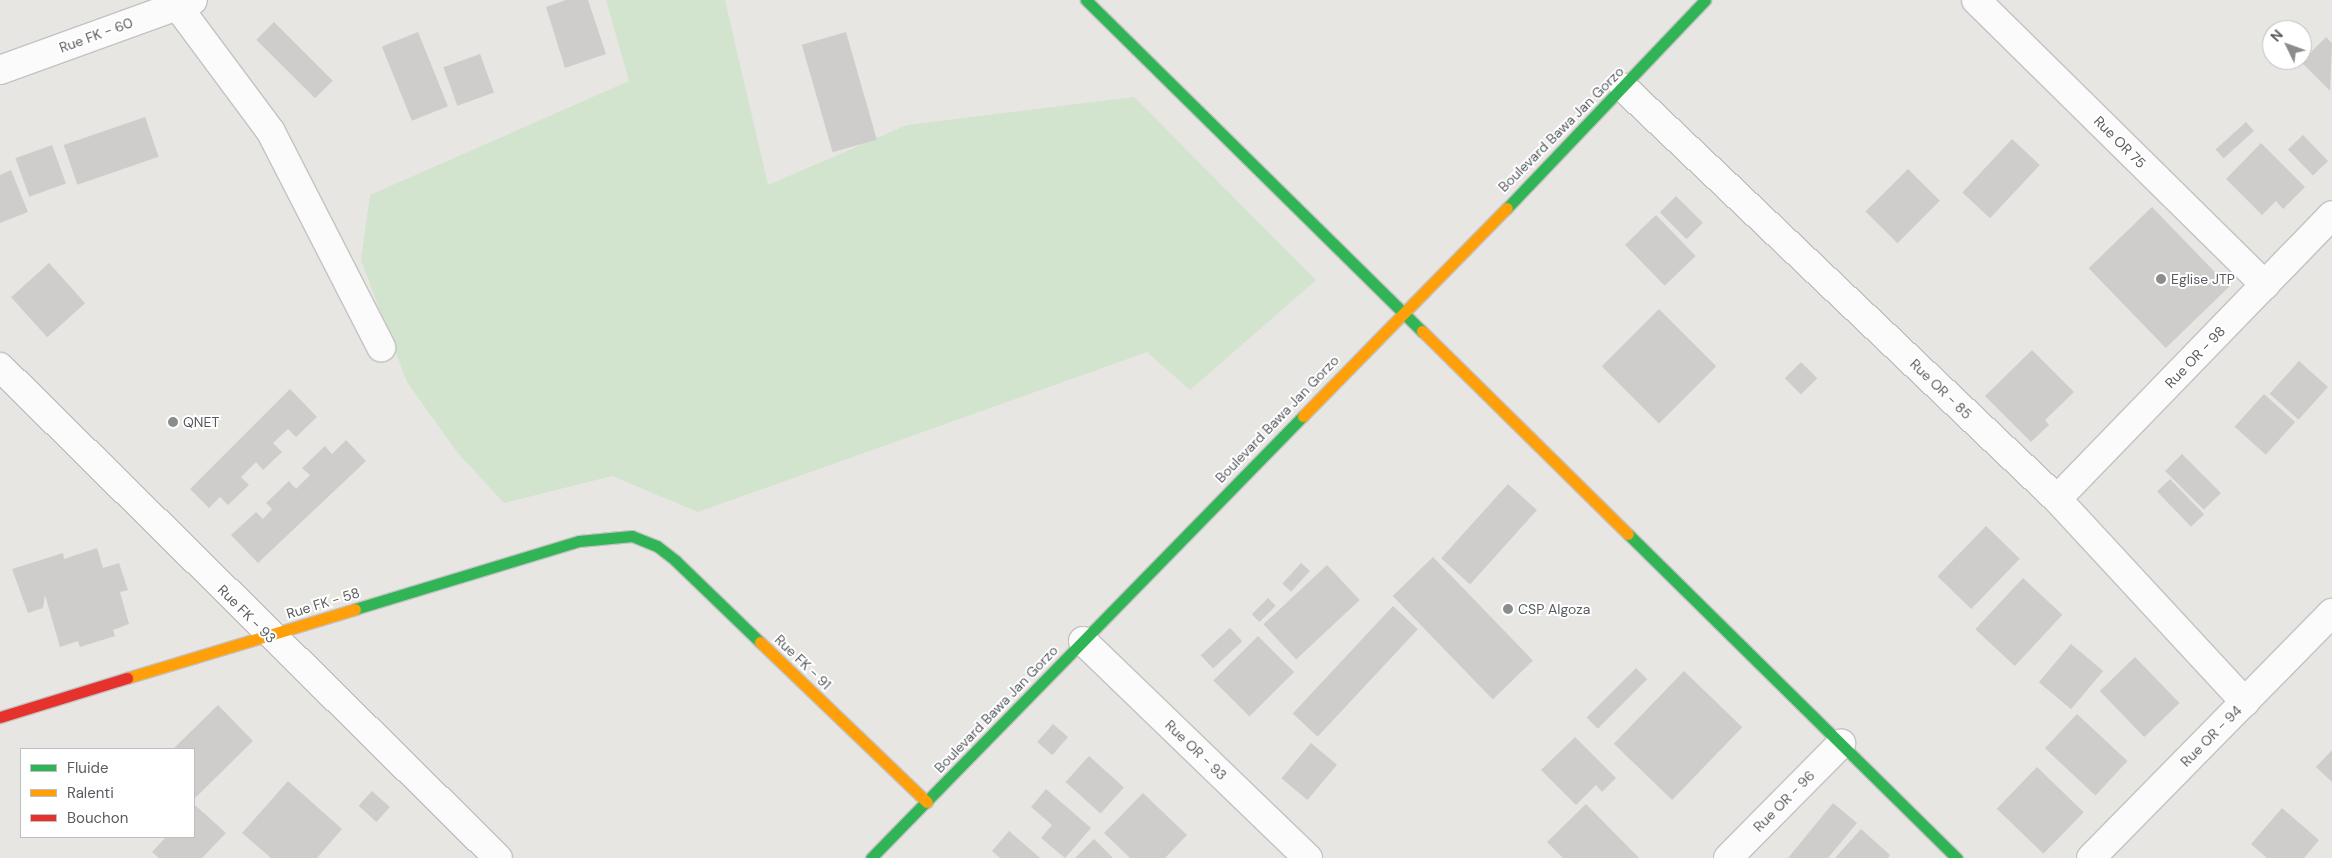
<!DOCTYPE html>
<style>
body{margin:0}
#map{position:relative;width:2332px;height:858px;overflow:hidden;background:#e8e6e2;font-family:"DM Sans",sans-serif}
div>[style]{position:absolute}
.green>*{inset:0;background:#d2e3ce}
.building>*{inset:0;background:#cfcdcb;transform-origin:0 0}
.roads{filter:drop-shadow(1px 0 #c3c3c3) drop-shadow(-1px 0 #c3c3c3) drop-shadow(0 1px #c3c3c3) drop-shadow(0 -1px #c3c3c3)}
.street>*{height:28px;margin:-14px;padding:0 14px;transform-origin:14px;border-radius:14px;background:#fcfbfb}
.fast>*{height:11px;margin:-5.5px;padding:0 5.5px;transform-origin:5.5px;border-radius:5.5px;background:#30b455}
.slow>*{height:11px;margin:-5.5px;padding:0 5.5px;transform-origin:5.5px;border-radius:5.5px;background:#ff9f0a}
.jam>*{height:11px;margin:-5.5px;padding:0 5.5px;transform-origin:5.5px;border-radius:5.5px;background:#e5322d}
.dots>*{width:14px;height:14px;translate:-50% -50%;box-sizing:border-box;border:2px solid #fff;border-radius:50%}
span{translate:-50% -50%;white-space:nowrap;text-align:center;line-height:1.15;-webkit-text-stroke:4px #fff;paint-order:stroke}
.street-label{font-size:14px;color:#585c60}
.poi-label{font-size:14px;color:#585c60}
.left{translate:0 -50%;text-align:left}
.legend{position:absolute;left:20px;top:748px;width:175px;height:90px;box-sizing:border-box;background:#fff;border:1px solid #bcbebf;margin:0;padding:6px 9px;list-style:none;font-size:15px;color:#585c60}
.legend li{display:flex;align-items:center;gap:10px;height:25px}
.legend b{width:25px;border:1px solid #bcbebf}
.north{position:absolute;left:2262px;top:20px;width:50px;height:50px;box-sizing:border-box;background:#fff;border:1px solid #bcbebf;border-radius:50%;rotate:312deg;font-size:14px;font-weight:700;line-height:20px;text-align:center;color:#585c60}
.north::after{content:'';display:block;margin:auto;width:18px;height:22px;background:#8a8c8e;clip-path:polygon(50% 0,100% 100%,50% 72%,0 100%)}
</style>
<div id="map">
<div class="green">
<div style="clip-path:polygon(606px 0,725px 0,768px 185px,907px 125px,1134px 97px,1316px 280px,1190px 390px,1147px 352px,698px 512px,612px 476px,504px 503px,457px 452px,407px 382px,361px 260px,370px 195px,629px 81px)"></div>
</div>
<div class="building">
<div style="clip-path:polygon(566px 0,588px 0,606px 54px,565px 68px,546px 7px)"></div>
<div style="left:274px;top:22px;width:83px;height:25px;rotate:45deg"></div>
<div style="left:418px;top:32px;width:80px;height:39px;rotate:68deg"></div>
<div style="left:846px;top:32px;width:112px;height:46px;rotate:74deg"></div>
<div style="clip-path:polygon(2326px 37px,2332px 43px,2330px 91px,2301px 62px)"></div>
<div style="left:480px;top:54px;width:41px;height:39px;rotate:70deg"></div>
<div style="left:145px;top:117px;width:42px;height:86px;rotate:71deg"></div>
<div style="left:2246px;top:122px;width:12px;height:41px;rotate:48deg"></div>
<div style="left:2303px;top:135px;width:36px;height:21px;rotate:46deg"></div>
<div style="left:2012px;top:139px;width:38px;height:73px;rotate:43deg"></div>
<div style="clip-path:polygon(2261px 143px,2305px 187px,2283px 209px,2276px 201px,2262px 215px,2226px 179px)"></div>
<div style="left:52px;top:145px;width:41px;height:39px;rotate:70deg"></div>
<div style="left:1908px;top:169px;width:45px;height:60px;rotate:45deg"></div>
<div style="clip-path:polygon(11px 170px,28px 212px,0 223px,0 175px)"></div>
<div style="left:1676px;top:196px;width:38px;height:23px;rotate:45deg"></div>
<div style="left:2152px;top:207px;width:111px;height:88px;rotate:46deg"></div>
<div style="left:1656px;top:215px;width:57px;height:43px;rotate:46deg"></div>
<div style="left:49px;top:263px;width:54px;height:51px;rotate:48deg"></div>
<div style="left:1659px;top:309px;width:81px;height:81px;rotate:45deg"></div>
<div style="clip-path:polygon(2032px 350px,2074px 392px,2045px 420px,2049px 425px,2031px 442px,1985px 396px)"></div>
<div style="left:2299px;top:361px;width:39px;height:44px;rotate:42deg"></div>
<div style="left:1801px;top:362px;width:23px;height:23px;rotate:45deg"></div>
<div style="clip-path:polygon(290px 389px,317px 417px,296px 437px,288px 429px,273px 443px,282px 452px,263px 470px,256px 462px,241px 477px,249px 485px,228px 505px,220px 497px,209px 508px,190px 489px)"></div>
<div style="left:2264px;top:394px;width:42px;height:44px;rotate:42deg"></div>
<div style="clip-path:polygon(346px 440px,366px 461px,258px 563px,231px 535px,256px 512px,263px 519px,272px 509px,266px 503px,289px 481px,296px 489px,310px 475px,302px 468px,325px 446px,332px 454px)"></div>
<div style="left:2182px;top:454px;width:55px;height:24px;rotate:45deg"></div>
<div style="left:2170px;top:479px;width:49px;height:18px;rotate:46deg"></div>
<div style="left:1508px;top:484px;width:39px;height:100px;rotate:42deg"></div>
<div style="left:1986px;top:526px;width:47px;height:70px;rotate:44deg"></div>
<div style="clip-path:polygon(97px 548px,103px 568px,119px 563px,128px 590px,120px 592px,129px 624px,113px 630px,115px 636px,80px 647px,78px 641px,60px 647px,45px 595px,43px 608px,28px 613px,12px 569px,63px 553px,64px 559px)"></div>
<div style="left:1433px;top:557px;width:144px;height:56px;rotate:46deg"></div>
<div style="left:1301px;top:563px;width:12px;height:28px;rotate:42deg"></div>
<div style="left:1327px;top:565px;width:48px;height:87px;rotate:47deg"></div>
<div style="left:2023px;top:578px;width:54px;height:70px;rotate:43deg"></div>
<div style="left:1268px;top:598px;width:11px;height:23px;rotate:45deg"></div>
<div style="left:1393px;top:606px;width:34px;height:147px;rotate:43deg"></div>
<div style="left:1230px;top:628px;width:18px;height:40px;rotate:47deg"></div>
<div style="left:1258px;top:636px;width:51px;height:63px;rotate:45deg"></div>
<div style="left:2071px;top:644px;width:42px;height:50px;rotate:40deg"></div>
<div style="left:2135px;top:657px;width:64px;height:49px;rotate:46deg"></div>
<div style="left:1636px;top:668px;width:16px;height:70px;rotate:45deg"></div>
<div style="left:1684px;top:671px;width:81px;height:101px;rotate:44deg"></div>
<div style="clip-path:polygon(218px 705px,253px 741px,194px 799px,194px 749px,173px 749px)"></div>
<div style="left:2077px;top:714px;width:69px;height:47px;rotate:43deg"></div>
<div style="left:1053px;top:724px;width:20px;height:24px;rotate:41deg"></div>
<div style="clip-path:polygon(1575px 737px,1616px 778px,1602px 792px,1596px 785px,1576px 805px,1541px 770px)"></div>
<div style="left:1311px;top:743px;width:34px;height:46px;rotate:40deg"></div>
<div style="clip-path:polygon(2332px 750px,2332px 782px,2316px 767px)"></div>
<div style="left:1089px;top:756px;width:47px;height:35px;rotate:42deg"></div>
<div style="left:2037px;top:767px;width:65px;height:58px;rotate:44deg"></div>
<div style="clip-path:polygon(288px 781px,342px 829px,317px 858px,271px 858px,242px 833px)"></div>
<div style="clip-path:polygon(1046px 789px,1091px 828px,1065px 858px,1041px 838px,1052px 825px,1031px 807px)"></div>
<div style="left:372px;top:791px;width:24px;height:20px;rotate:42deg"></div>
<div style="clip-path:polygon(1143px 793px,1187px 835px,1165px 858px,1130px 858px,1104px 833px)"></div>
<div style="clip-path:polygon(1833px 803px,1857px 823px,1828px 858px,1788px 858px)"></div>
<div style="clip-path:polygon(1586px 804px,1639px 858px,1563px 858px,1547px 842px)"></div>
<div style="clip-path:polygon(195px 805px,226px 833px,202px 858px,159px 858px,152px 852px,166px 837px,194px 837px)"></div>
<div style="clip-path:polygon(2282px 808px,2319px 840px,2304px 858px,2267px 858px,2251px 844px)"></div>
<div style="clip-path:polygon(1861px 829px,1890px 855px,1888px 858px,1835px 858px)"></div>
<div style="clip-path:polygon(1009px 831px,1040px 858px,1000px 858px,992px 851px)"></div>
<div style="clip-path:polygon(1094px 839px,1113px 858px,1075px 858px)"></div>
</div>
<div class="roads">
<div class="street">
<div style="left:173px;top:0;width:164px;rotate:53.4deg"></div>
<div style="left:271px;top:132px;width:242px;rotate:62.9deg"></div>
<div style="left:1976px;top:0;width:406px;rotate:44.6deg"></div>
<div style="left:0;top:70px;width:205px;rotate:-19.9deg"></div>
<div style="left:1624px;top:88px;width:597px;rotate:43.51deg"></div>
<div style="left:2057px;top:499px;width:277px;rotate:47.2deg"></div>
<div style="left:0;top:367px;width:699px;rotate:44.59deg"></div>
<div style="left:2057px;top:499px;width:395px;rotate:-45.9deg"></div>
<div style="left:1083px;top:641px;width:313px;rotate:44deg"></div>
<div style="left:1728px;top:858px;width:161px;rotate:-45.3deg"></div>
<div style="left:2091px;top:858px;width:344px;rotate:-45.5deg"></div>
</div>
<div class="fast">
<div style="left:1086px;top:0;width:472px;rotate:44.6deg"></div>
<div style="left:1507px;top:208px;width:287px;rotate:-46.4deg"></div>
<div style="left:1628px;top:534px;width:462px;rotate:44.6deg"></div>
<div style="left:355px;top:609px;width:234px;rotate:-16.9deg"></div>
<div style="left:579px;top:541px;width:53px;rotate:-5.4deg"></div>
<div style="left:632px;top:536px;width:27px;rotate:22deg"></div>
<div style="left:657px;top:546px;width:24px;rotate:38deg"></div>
<div style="left:676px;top:561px;width:117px;rotate:44deg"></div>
<div style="left:871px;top:858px;width:618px;rotate:-45.66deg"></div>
</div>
<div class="slow">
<div style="left:1422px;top:331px;width:289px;rotate:44.6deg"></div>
<div style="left:1303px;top:416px;width:291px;rotate:-45.6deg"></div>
<div style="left:760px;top:642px;width:231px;rotate:43.8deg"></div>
<div style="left:127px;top:678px;width:238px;rotate:-16.8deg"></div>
</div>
<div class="jam">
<div style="left:0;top:717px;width:133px;rotate:-17.1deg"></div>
</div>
</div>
<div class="dots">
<div style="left:2161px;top:279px;background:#8a8c8e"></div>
<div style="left:173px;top:422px;background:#8a8c8e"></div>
<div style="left:1508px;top:609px;background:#8a8c8e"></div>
</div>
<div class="street-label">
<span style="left:96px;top:35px;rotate:-20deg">Rue FK - 60</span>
<span style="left:1561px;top:129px;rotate:-45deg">Boulevard Bawa Jan Gorzo</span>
<span style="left:2120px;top:142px;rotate:45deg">Rue OR 75</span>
<span style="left:2195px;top:357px;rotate:-46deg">Rue OR - 98</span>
<span style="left:1941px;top:389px;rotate:44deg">Rue OR - 85</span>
<span style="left:1277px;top:419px;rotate:-46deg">Boulevard Bawa Jan Gorzo</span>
<span style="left:323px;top:603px;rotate:-17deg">Rue FK - 58</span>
<span style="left:247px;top:614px;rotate:45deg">Rue FK - 93</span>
<span style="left:803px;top:662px;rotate:44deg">Rue FK - 91</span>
<span style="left:996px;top:709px;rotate:-46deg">Boulevard Bawa Jan Gorzo</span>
<span style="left:2211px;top:736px;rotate:-45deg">Rue OR - 94</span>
<span style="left:1196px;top:750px;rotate:44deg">Rue OR - 93</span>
<span style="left:1784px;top:801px;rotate:-45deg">Rue OR - 96</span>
</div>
<div class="poi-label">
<span class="left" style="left:2171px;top:279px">Eglise JTP</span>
<span class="left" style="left:183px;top:422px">QNET</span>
<span class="left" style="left:1518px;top:609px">CSP Algoza</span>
</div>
<ul class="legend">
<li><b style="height:6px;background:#30b455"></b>Fluide</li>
<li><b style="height:6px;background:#ff9f0a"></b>Ralenti</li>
<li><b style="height:6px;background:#e5322d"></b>Bouchon</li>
</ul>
<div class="north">N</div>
</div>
